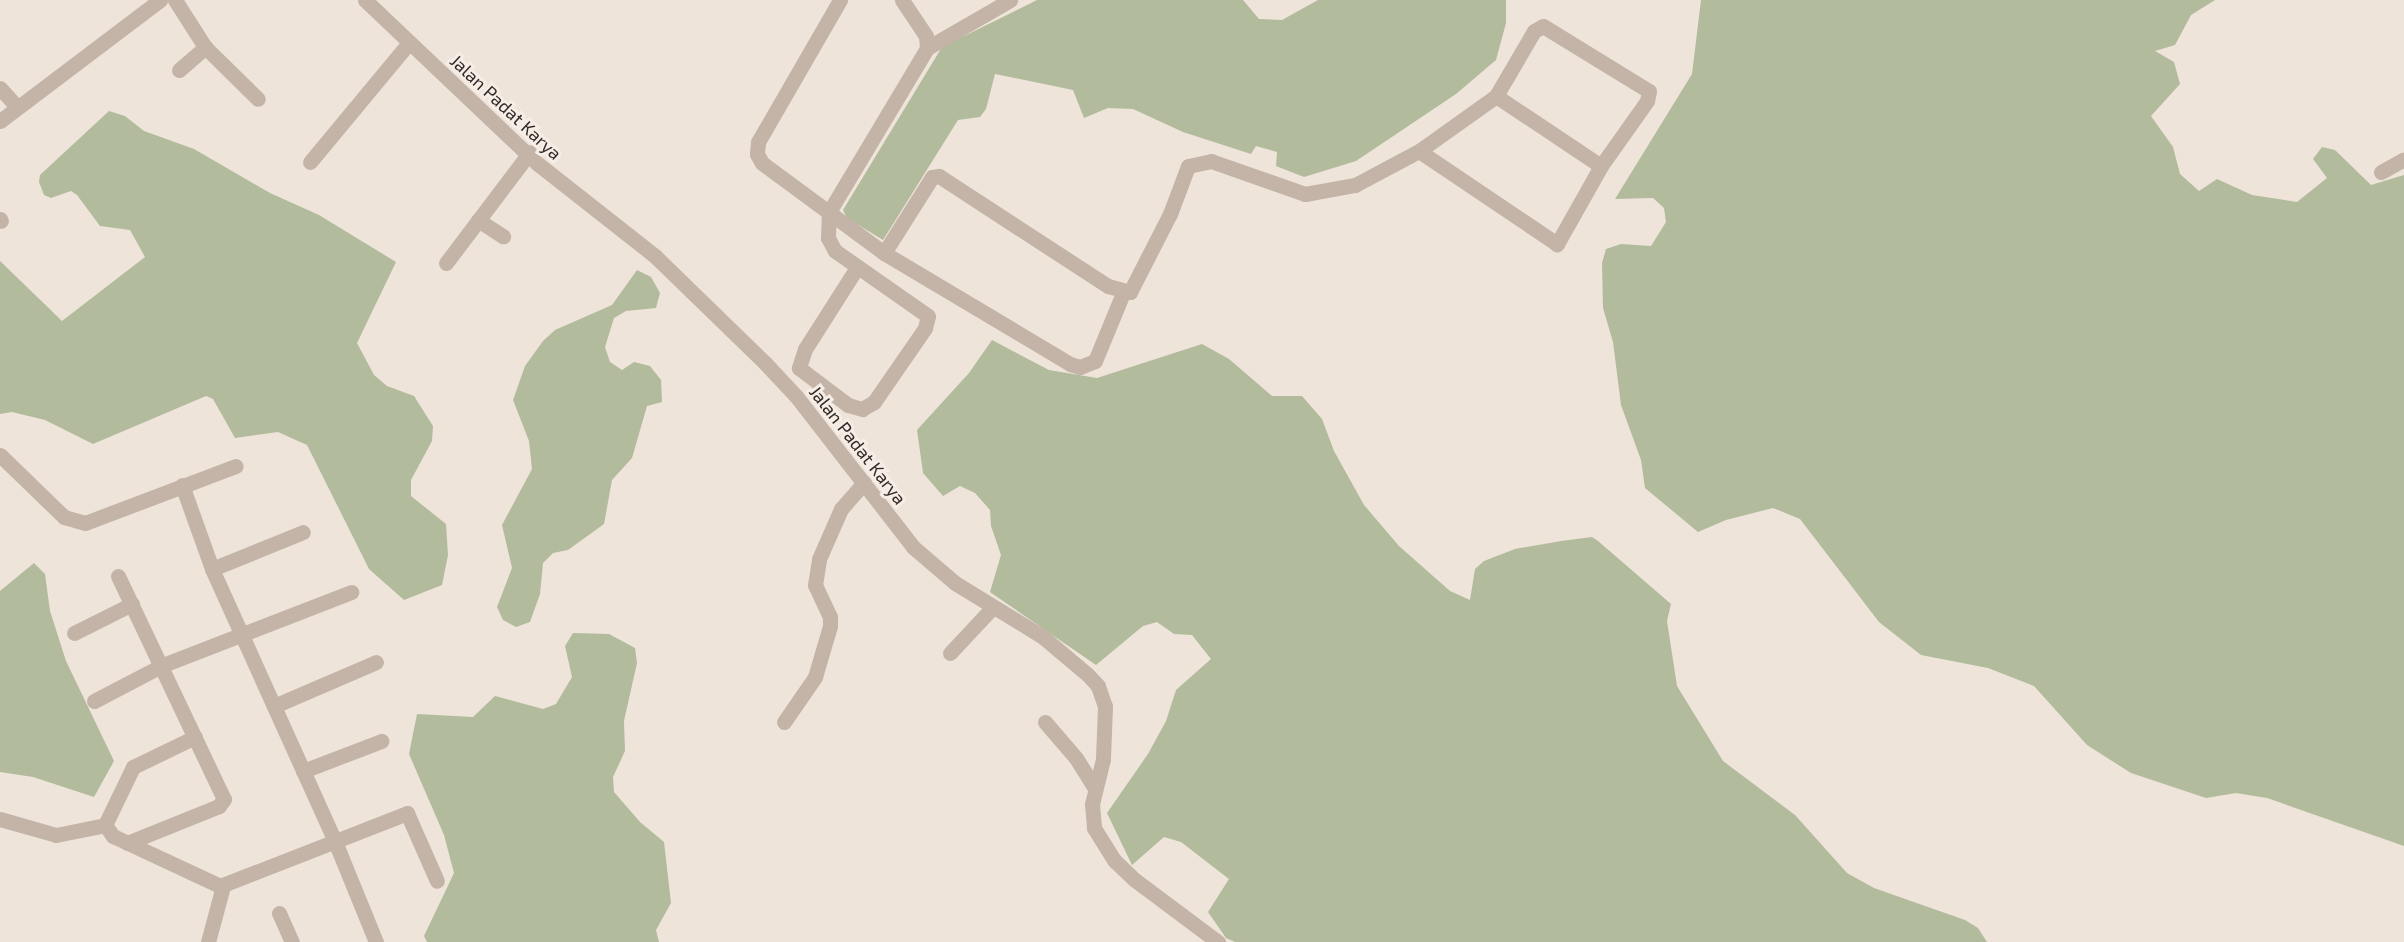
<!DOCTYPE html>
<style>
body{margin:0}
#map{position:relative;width:2404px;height:942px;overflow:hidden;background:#eee4da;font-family:"Exo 2",sans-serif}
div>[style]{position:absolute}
.green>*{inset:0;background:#b2bb9c}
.minor>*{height:15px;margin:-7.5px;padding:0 7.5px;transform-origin:7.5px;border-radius:7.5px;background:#c4b4a8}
span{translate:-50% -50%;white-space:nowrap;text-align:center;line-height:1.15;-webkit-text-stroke:6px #f6eee6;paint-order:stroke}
.street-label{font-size:18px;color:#322a27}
</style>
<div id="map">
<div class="green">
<div style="clip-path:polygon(1037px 0,1243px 0,1259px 19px,1282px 20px,1318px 0,1506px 0,1506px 23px,1496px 60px,1456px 94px,1356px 161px,1304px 177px,1276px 166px,1277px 152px,1256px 146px,1251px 154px,1183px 132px,1133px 109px,1108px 108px,1084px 118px,1073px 90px,995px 74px,986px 109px,980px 117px,958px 120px,883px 240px,847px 218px,843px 210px,942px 47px)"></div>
<div style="clip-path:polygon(1701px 0,2215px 0,2191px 15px,2175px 45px,2155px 51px,2174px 62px,2180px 84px,2151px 116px,2173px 147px,2180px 174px,2199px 191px,2217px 179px,2252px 195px,2297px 202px,2327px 178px,2313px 159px,2322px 147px,2335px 150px,2371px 185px,2404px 175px,2404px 846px,2267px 798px,2236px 793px,2206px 798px,2131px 773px,2087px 745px,2034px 686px,1988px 668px,1921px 655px,1879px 622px,1800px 519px,1773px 508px,1726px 520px,1698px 532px,1645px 488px,1641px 460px,1621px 405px,1613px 342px,1603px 308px,1602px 263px,1606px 249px,1621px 244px,1651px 246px,1666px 222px,1664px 208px,1653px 198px,1615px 199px,1692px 74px)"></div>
<div style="clip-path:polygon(109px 111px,125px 116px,144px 131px,194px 149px,270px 193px,319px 215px,396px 262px,357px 343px,374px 375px,387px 386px,414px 396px,433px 426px,432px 441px,411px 480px,411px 496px,446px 524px,448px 555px,442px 585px,404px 600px,369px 569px,307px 445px,278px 432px,235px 438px,213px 399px,206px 396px,93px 444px,45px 420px,12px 412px,0 414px,0 261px,62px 321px,145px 257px,130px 230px,100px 226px,77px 195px,71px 191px,51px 198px,44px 195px,39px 182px,40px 175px)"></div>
<div style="clip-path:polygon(637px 270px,651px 277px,660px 293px,656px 308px,626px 311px,614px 318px,605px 347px,610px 362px,622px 370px,634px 362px,650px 366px,661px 380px,662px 402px,647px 406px,632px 458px,612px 480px,604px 524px,568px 550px,553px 553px,543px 563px,540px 594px,530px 622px,516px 627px,503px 620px,497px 607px,512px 568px,502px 525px,532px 469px,529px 441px,513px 400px,525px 366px,543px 341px,555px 330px,612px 305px)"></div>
<div style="clip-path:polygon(992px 340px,1049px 370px,1097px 378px,1202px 344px,1229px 359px,1272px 396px,1302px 396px,1322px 419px,1334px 451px,1364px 505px,1399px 546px,1450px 591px,1470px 600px,1475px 569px,1484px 561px,1515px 549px,1561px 541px,1592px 537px,1598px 541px,1671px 604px,1667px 621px,1677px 686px,1723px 761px,1795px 815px,1847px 873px,1874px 888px,1965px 920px,1978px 928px,1987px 942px,1235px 942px,1226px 938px,1208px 912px,1229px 879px,1181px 842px,1164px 837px,1132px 865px,1107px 813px,1148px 754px,1166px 721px,1176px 690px,1211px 659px,1192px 635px,1174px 634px,1157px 622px,1143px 626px,1096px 665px,990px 592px,1001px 555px,991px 526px,990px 510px,975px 493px,960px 486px,943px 496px,923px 473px,917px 430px,969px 373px)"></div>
<div style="clip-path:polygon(34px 563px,45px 574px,50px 611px,66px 661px,114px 761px,94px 797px,33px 777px,0 772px,0 591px)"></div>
<div style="clip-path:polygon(573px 633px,609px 634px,635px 648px,637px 663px,624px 721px,625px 751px,613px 777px,614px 792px,640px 822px,664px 842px,671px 903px,656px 930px,659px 942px,427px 942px,424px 936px,454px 873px,444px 835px,409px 754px,417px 714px,473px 717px,495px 696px,543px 709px,556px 704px,572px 677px,565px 646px)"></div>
</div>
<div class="minor">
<div style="left:175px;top:0;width:56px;rotate:57.4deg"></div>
<div style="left:205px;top:47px;width:74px;rotate:44.5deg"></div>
<div style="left:365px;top:0;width:238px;rotate:43.5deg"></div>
<div style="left:538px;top:164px;width:150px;rotate:38.2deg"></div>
<div style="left:656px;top:257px;width:152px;rotate:44.2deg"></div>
<div style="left:765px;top:363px;width:45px;rotate:46.8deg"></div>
<div style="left:796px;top:396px;width:191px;rotate:52.2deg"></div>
<div style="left:913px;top:547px;width:55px;rotate:40.6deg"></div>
<div style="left:955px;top:583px;width:103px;rotate:31.5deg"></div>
<div style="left:1043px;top:637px;width:57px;rotate:40.1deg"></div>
<div style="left:1087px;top:674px;width:16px;rotate:47deg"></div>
<div style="left:1098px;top:686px;width:21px;rotate:71deg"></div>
<div style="left:1105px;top:706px;width:53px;rotate:92.2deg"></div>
<div style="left:1103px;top:759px;width:46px;rotate:103.7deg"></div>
<div style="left:1092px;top:804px;width:24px;rotate:85deg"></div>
<div style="left:1094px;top:828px;width:39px;rotate:58deg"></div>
<div style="left:1115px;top:861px;width:28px;rotate:44deg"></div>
<div style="left:1135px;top:880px;width:104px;rotate:36.8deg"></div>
<div style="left:840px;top:0;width:164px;rotate:120deg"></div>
<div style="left:758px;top:142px;width:12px;rotate:95deg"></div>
<div style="left:757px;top:154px;width:10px;rotate:61deg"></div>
<div style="left:762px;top:163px;width:152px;rotate:36.4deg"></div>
<div style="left:884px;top:253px;width:217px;rotate:30.8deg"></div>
<div style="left:1070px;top:364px;width:10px;rotate:17deg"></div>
<div style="left:1080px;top:367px;width:16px;rotate:-22deg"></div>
<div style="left:1095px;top:361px;width:74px;rotate:-67.6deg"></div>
<div style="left:902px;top:0;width:43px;rotate:56.3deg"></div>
<div style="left:926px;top:36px;width:12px;rotate:85deg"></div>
<div style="left:179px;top:70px;width:35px;rotate:-41deg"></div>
<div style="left:0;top:88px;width:25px;rotate:48deg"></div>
<div style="left:1496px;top:96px;width:126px;rotate:33.7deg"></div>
<div style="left:0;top:121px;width:201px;rotate:-37.1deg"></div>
<div style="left:310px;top:162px;width:153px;rotate:-50.3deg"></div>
<div style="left:2381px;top:172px;width:26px;rotate:-29deg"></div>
<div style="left:0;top:219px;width:2px;rotate:63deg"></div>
<div style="left:478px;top:220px;width:30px;rotate:33deg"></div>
<div style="left:884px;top:253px;width:90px;rotate:-57.7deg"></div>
<div style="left:932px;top:177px;width:7px;rotate:-8deg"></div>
<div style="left:939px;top:176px;width:202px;rotate:33.1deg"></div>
<div style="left:1108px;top:286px;width:23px;rotate:15deg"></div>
<div style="left:1130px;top:292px;width:88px;rotate:-62.9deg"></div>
<div style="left:1170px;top:214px;width:51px;rotate:-69.4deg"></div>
<div style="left:1188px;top:166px;width:24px;rotate:-12deg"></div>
<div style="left:1211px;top:161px;width:100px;rotate:19.3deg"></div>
<div style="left:1305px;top:194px;width:51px;rotate:-10.2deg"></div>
<div style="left:1355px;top:185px;width:72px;rotate:-28deg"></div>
<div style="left:1419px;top:151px;width:95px;rotate:-35.5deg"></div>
<div style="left:1496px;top:96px;width:75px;rotate:-59.7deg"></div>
<div style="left:1534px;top:31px;width:10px;rotate:-29deg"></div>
<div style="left:1543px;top:26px;width:124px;rotate:31.5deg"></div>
<div style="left:1649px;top:91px;width:10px;rotate:101deg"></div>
<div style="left:1647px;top:101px;width:80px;rotate:125.3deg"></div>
<div style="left:1601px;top:166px;width:90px;rotate:119.4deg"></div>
<div style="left:1557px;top:244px;width:166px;rotate:-146deg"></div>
<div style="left:446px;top:263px;width:139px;rotate:-52.9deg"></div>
<div style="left:856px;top:269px;width:95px;rotate:122.5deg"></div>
<div style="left:805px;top:349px;width:20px;rotate:108deg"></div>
<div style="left:799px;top:368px;width:61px;rotate:37.1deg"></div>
<div style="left:848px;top:405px;width:15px;rotate:16deg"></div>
<div style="left:862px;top:409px;width:14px;rotate:-30deg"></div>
<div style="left:874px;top:402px;width:90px;rotate:-55.4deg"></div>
<div style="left:925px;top:328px;width:12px;rotate:-76deg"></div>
<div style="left:928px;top:316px;width:113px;rotate:-145deg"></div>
<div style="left:835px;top:251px;width:15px;rotate:-118deg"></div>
<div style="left:828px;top:238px;width:26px;rotate:-88deg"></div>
<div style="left:829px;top:212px;width:191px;rotate:-59.1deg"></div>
<div style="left:927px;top:48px;width:96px;rotate:-30deg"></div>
<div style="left:0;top:455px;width:89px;rotate:44.1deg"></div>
<div style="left:64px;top:517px;width:22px;rotate:16deg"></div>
<div style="left:85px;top:523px;width:161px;rotate:-20.7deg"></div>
<div style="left:182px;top:485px;width:89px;rotate:70.3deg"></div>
<div style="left:212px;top:569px;width:296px;rotate:65.7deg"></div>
<div style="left:334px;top:839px;width:111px;rotate:67.8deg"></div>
<div style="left:212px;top:569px;width:98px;rotate:-22.1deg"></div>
<div style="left:118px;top:576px;width:247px;rotate:64.6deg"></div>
<div style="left:224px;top:799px;width:9px;rotate:126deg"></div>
<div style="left:219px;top:806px;width:99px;rotate:158.1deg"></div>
<div style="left:74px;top:633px;width:65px;rotate:-26.6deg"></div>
<div style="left:950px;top:653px;width:63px;rotate:-46.9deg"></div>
<div style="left:94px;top:701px;width:78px;rotate:-27.6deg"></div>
<div style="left:163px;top:665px;width:202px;rotate:-21.2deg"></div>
<div style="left:274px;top:706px;width:111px;rotate:-23.3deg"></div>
<div style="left:784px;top:722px;width:55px;rotate:-55.4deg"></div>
<div style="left:815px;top:677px;width:53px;rotate:-73.6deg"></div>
<div style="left:830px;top:626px;width:9px;rotate:-90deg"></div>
<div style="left:830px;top:617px;width:35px;rotate:-115deg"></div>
<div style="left:815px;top:585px;width:26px;rotate:-81deg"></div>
<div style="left:819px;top:559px;width:55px;rotate:-66.3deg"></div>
<div style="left:841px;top:509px;width:35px;rotate:-49deg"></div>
<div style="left:1045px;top:722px;width:48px;rotate:49.3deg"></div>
<div style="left:1076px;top:758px;width:36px;rotate:58deg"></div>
<div style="left:195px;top:737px;width:69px;rotate:154.2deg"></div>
<div style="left:133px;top:767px;width:64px;rotate:115.8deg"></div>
<div style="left:105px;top:825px;width:14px;rotate:54deg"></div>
<div style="left:113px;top:836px;width:118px;rotate:25deg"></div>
<div style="left:220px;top:886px;width:201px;rotate:-21.3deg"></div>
<div style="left:407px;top:813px;width:74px;rotate:66.2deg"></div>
<div style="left:303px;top:771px;width:84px;rotate:-21deg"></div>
<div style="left:0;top:819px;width:58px;rotate:15.9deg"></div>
<div style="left:56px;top:835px;width:50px;rotate:-11.5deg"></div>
<div style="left:279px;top:913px;width:32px;rotate:66deg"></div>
<div style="left:208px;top:942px;width:58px;rotate:-75deg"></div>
</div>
<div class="street-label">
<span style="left:506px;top:107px;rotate:43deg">Jalan Padat Karya</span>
<span style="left:858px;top:445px;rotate:52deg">Jalan Padat Karya</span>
</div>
</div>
